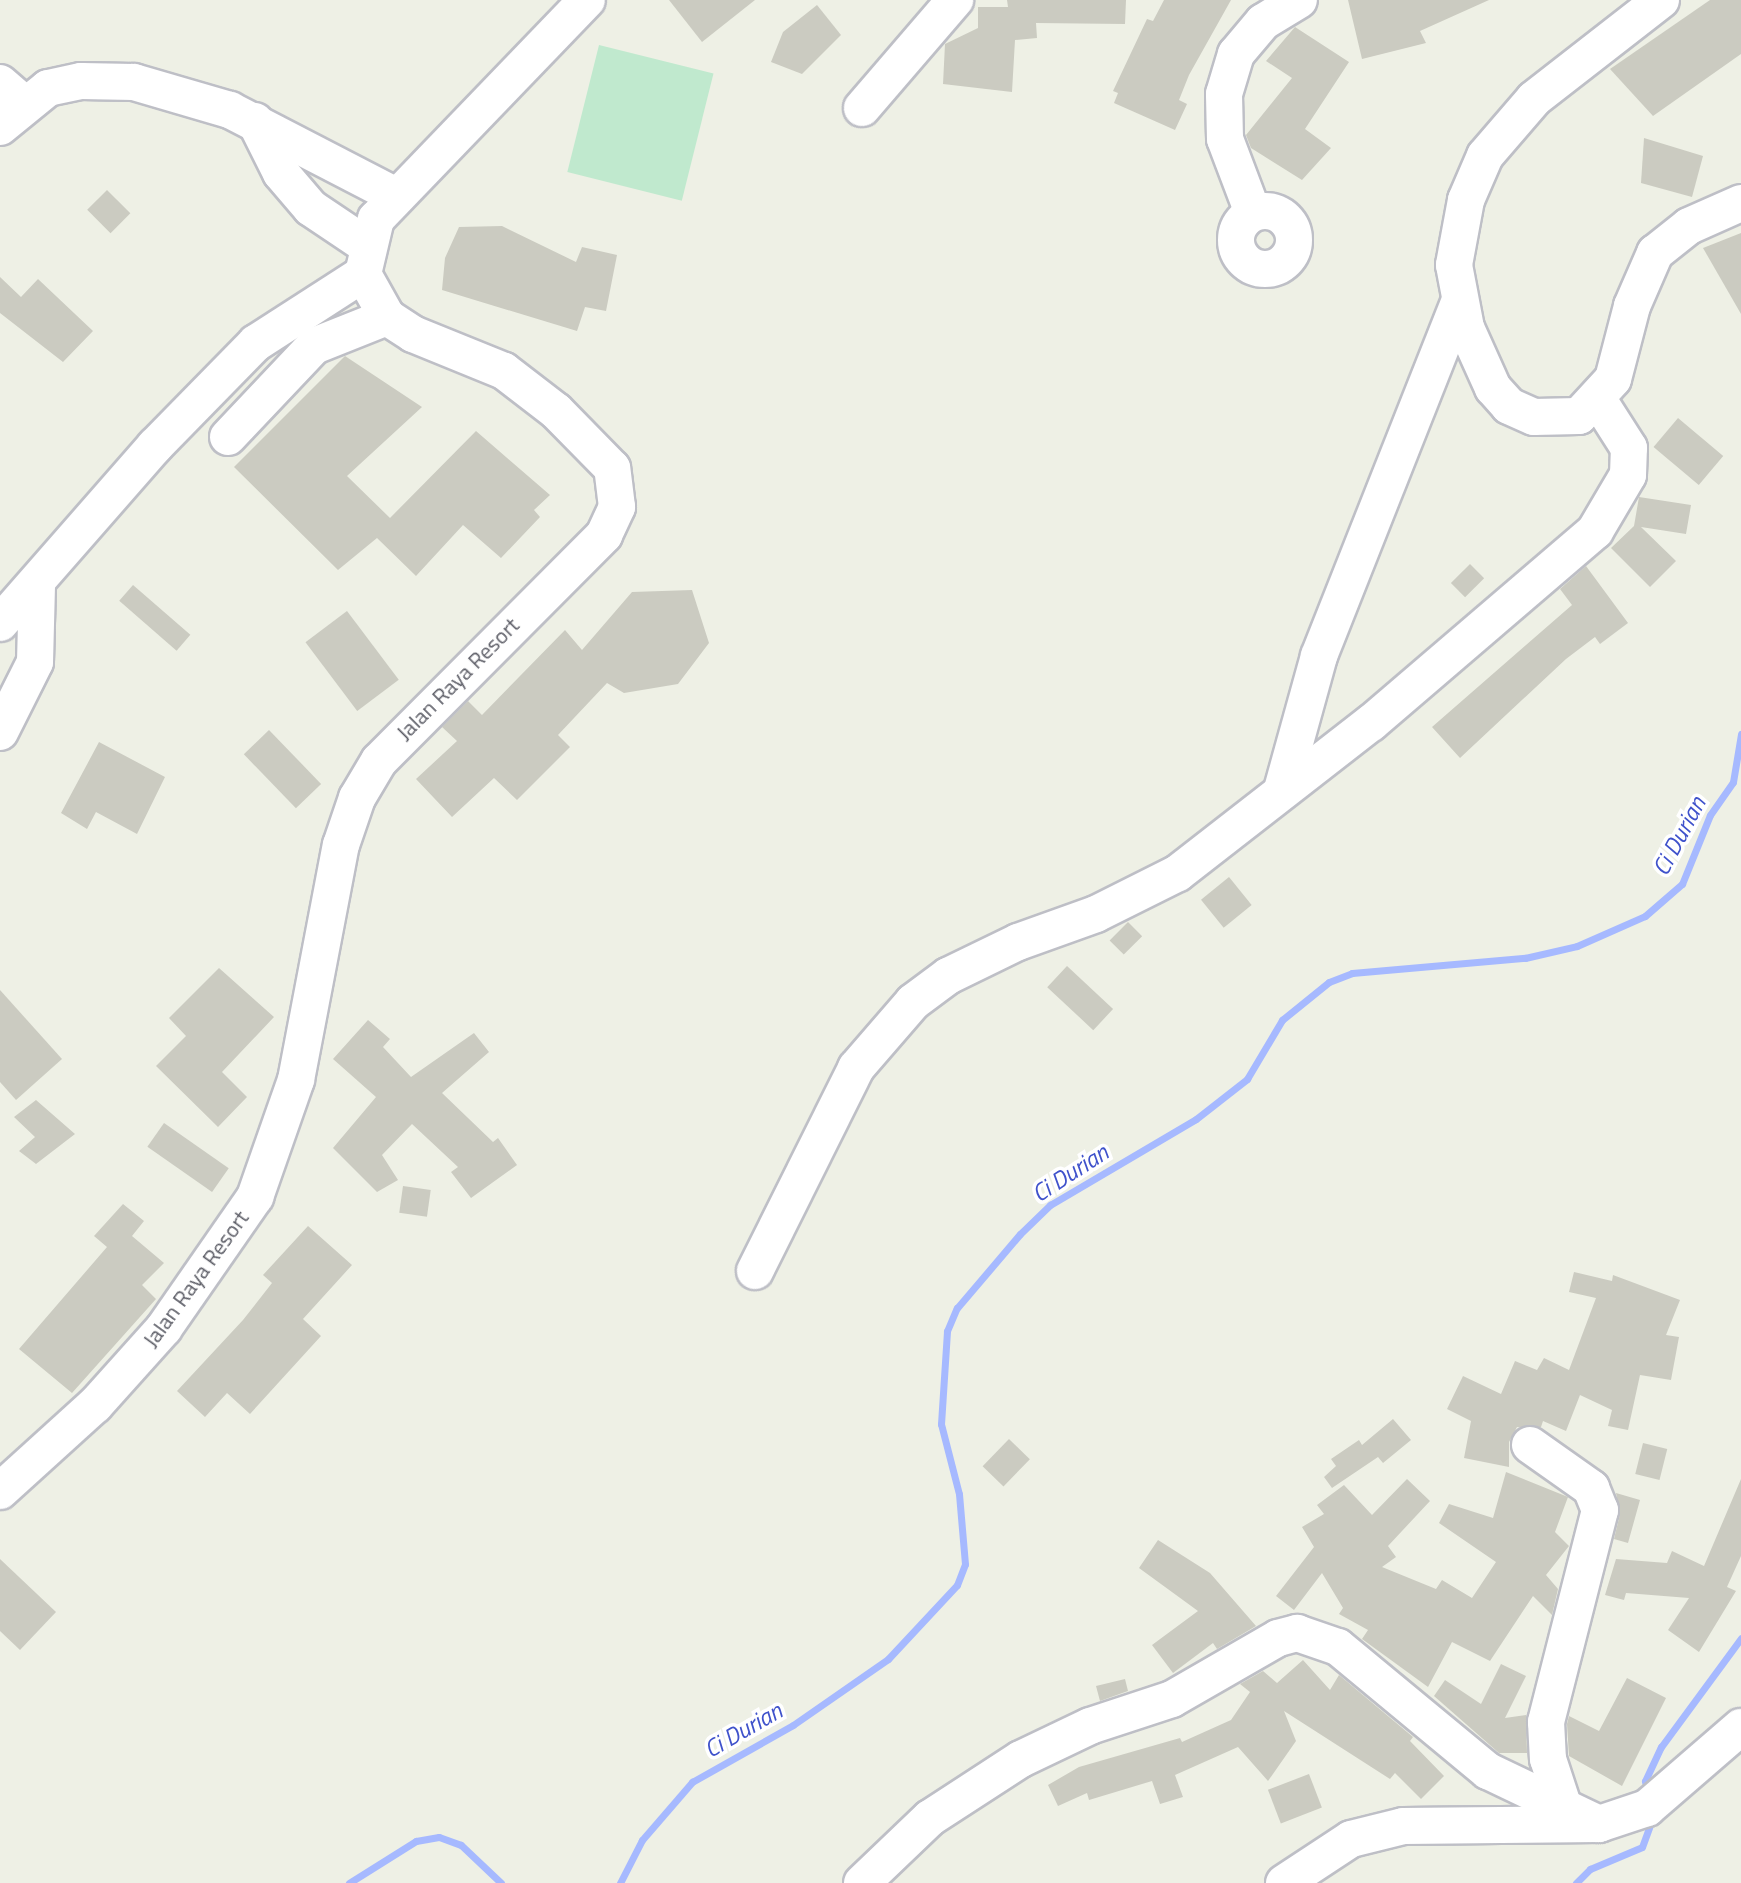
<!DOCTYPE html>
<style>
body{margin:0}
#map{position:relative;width:1741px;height:1883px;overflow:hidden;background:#eef0e5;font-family:"Titillium Web",sans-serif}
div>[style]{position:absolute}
.green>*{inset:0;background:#c0e9ce;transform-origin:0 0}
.stream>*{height:7px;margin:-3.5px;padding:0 3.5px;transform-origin:3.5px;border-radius:3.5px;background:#a6b9ff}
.building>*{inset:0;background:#cbcbc1;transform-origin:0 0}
.roads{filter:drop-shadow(2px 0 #bebfc6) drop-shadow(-2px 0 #bebfc6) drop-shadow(0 2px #bebfc6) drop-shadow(0 -2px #bebfc6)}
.minor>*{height:36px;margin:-18px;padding:0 18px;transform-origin:18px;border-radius:18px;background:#fff}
.minor>.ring{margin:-18px;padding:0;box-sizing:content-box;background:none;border:36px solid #fff;border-radius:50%}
span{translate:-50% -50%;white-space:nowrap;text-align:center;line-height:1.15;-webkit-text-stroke:7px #fff;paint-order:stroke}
.street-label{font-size:22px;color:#5c5d66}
.water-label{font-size:24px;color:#3f52cb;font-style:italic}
</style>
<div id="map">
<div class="green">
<div style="left:599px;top:45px;width:118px;height:131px;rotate:14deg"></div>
</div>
<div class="stream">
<div style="left:1647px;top:1792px;width:11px;rotate:-100deg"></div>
<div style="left:1645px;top:1781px;width:38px;rotate:-65deg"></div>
<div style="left:1661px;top:1747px;width:135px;rotate:-53.7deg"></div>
<div style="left:349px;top:1883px;width:79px;rotate:-32.1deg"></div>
<div style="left:416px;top:1841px;width:23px;rotate:-10deg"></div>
<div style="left:439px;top:1837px;width:23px;rotate:20deg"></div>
<div style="left:461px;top:1845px;width:55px;rotate:43.5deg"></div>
<div style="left:620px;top:1883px;width:48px;rotate:-62.9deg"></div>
<div style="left:642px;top:1840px;width:77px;rotate:-49.2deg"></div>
<div style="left:692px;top:1782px;width:116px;rotate:-29.4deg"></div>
<div style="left:793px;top:1725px;width:116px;rotate:-34.8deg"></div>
<div style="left:888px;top:1659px;width:101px;rotate:-47deg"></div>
<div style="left:957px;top:1585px;width:22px;rotate:-69deg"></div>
<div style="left:965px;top:1564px;width:70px;rotate:-94.9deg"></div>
<div style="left:959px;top:1494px;width:72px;rotate:-104.4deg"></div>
<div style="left:941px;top:1424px;width:93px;rotate:-86.3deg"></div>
<div style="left:947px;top:1331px;width:25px;rotate:-67deg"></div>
<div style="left:957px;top:1308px;width:97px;rotate:-49.6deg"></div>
<div style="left:1020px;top:1234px;width:42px;rotate:-44deg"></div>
<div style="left:1050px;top:1205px;width:169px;rotate:-30.5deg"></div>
<div style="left:1196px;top:1119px;width:65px;rotate:-38.1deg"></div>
<div style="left:1247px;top:1079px;width:69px;rotate:-59.3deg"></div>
<div style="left:1282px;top:1020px;width:60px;rotate:-39deg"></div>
<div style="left:1329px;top:982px;width:25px;rotate:-21deg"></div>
<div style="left:1352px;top:973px;width:174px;rotate:-5deg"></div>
<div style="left:1525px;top:958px;width:53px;rotate:-13deg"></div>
<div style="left:1577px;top:946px;width:74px;rotate:-23.8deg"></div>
<div style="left:1645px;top:916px;width:49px;rotate:-40.9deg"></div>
<div style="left:1682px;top:884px;width:74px;rotate:-67.9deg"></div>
<div style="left:1710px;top:815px;width:40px;rotate:-55.1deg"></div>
<div style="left:1733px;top:782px;width:49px;rotate:-80.5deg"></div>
<div style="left:1576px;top:1883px;width:20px;rotate:-45deg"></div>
<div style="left:1590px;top:1869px;width:56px;rotate:-22.9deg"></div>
<div style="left:1642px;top:1847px;width:29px;rotate:-70deg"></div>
</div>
<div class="building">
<div style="clip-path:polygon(669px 0,755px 0,702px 42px)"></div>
<div style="clip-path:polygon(1007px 0,1126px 0,1125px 24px,1036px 23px,1037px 38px,1015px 40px,1012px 92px,943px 84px,945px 44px,978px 28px,978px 7px,1008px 7px)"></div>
<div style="clip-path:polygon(1164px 0,1231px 0,1189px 75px,1179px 100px,1187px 104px,1175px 130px,1114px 103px,1118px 93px,1113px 91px,1147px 19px,1153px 21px)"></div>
<div style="clip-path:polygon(1348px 0,1489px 0,1420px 31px,1426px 43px,1362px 59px)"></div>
<div style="clip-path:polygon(1710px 0,1741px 0,1741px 54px,1653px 116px,1610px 69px)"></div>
<div style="clip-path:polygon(817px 5px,841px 35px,802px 74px,771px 62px,783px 32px)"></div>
<div style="clip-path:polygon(1295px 27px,1349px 62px,1305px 129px,1331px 148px,1302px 180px,1251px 148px,1246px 135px,1292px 78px,1266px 61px)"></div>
<div style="clip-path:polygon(1644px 138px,1703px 156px,1692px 197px,1641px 183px)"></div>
<div style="left:107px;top:190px;width:33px;height:28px;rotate:45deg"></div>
<div style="clip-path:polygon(502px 226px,576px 262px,582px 247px,617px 255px,606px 311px,585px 307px,577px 331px,442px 290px,445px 258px,459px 227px)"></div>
<div style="clip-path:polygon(1741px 233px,1741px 314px,1703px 248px)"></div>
<div style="clip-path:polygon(0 277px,21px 297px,38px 279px,93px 331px,63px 362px,0 313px)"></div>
<div style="clip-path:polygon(345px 356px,422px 407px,347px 476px,390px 518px,476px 431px,550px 495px,534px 510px,540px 517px,501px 558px,463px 525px,416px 576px,377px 538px,338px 570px,234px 467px)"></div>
<div style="left:1678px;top:418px;width:59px;height:38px;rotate:40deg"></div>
<div style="clip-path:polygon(1639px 497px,1691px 505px,1686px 534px,1641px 527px,1676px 561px,1650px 587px,1611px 548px,1634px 526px)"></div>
<div style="left:1470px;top:564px;width:20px;height:27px;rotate:45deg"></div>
<div style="clip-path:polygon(1586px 566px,1628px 623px,1600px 644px,1595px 637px,1566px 659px,1460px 758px,1432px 727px,1572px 605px,1560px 589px)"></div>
<div style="left:133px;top:585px;width:76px;height:21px;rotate:41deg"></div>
<div style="clip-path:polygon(692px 590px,709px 643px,678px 684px,624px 693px,607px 683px,558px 735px,570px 747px,517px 800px,494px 778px,452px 817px,416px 779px,457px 741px,442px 727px,468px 701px,482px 715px,565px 630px,582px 650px,632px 592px)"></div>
<div style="left:347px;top:611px;width:86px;height:52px;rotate:53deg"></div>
<div style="left:269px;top:730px;width:75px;height:35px;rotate:46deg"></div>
<div style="clip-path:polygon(99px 742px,165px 777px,137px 834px,96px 812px,87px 829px,61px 813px)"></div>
<div style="left:1229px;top:877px;width:36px;height:36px;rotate:51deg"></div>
<div style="left:1128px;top:922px;width:20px;height:26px;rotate:45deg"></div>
<div style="left:1067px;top:966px;width:63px;height:29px;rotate:43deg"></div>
<div style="clip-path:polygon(219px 968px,274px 1017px,222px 1072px,247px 1097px,218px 1127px,156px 1066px,186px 1036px,169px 1018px)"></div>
<div style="clip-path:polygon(0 990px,62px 1059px,16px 1100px,0 1082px)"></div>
<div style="clip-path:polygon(368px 1020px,390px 1039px,383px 1047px,411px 1077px,474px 1033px,489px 1052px,442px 1093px,493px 1142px,498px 1138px,517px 1165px,471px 1198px,451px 1172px,458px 1167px,412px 1124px,382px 1155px,398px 1180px,377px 1192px,333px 1148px,376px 1097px,333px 1059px)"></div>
<div style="clip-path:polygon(36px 1100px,75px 1134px,36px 1164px,19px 1151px,35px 1137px,14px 1117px)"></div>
<div style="left:164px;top:1123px;width:79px;height:29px;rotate:35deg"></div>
<div style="left:403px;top:1186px;width:28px;height:27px;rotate:8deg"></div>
<div style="clip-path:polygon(123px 1204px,144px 1221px,132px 1236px,164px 1263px,142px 1285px,156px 1299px,72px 1393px,19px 1349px,107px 1247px,94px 1236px)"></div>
<div style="clip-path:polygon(308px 1226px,352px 1265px,303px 1319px,321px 1336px,250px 1414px,227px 1393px,205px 1417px,177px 1391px,243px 1320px,272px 1283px,263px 1275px)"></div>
<div style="clip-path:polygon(1574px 1272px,1612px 1281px,1613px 1275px,1680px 1300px,1666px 1335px,1679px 1337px,1671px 1380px,1640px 1375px,1628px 1430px,1608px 1426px,1612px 1410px,1580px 1395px,1566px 1431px,1543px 1421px,1541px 1427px,1517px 1427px,1509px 1442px,1509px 1467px,1464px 1458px,1471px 1421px,1447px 1409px,1463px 1376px,1501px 1394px,1515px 1361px,1537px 1370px,1544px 1358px,1569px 1370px,1596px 1298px,1569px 1292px)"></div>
<div style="clip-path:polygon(1393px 1419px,1411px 1440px,1383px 1463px,1378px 1457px,1332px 1488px,1324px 1477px,1336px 1466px,1331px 1459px,1359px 1440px,1362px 1445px)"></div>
<div style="left:1009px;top:1439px;width:29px;height:38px;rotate:44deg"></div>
<div style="left:1643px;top:1443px;width:25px;height:32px;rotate:14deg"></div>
<div style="clip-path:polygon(1506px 1472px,1568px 1497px,1555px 1532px,1569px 1546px,1546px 1575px,1558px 1589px,1552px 1615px,1533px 1596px,1490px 1661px,1452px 1642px,1428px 1687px,1362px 1639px,1368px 1630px,1339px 1614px,1343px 1608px,1322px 1573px,1294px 1610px,1276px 1596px,1314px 1547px,1302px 1527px,1324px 1514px,1317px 1505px,1344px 1485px,1372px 1515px,1407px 1479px,1430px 1501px,1388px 1546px,1396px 1557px,1382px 1567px,1436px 1589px,1442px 1580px,1472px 1598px,1496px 1562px,1439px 1523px,1449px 1504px,1493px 1518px)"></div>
<div style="clip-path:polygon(1741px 1479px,1741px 1556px,1727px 1587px,1736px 1591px,1699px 1652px,1668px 1630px,1689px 1598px,1626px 1593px,1624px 1600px,1605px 1595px,1616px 1559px,1667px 1563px,1672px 1551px,1704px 1566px)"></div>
<div style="clip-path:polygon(1616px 1493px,1640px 1500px,1628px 1543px,1614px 1539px,1620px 1514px)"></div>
<div style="clip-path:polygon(1158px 1540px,1210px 1573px,1256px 1626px,1217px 1649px,1213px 1643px,1173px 1673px,1152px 1645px,1198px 1611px,1139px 1568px)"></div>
<div style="clip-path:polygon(0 1559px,56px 1612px,20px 1650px,0 1631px)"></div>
<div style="clip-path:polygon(1303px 1660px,1330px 1690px,1339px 1675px,1413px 1737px,1410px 1741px,1444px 1776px,1421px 1799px,1395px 1773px,1390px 1779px,1284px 1711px,1296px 1741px,1268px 1781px,1238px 1747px,1175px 1775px,1183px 1797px,1160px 1804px,1152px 1781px,1089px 1800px,1087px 1793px,1058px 1806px,1048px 1785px,1079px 1767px,1180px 1738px,1182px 1742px,1231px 1720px,1250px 1692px,1240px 1684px,1263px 1671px,1277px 1683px)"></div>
<div style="clip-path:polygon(1501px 1664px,1526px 1676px,1505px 1718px,1526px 1715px,1527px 1753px,1499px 1753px,1434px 1696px,1445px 1680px,1481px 1704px)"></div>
<div style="clip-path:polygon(1627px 1678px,1666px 1698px,1622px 1786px,1569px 1756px,1567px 1724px,1569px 1716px,1599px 1731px)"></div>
<div style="clip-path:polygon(1125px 1679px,1128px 1691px,1100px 1701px,1096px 1686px)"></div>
<div style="left:1309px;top:1774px;width:36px;height:44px;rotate:69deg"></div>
</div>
<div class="roads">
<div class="minor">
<div style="left:1661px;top:0;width:161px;rotate:142.1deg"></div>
<div style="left:1534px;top:99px;width:75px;rotate:130.7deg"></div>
<div style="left:1485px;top:156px;width:48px;rotate:113.4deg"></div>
<div style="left:1466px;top:200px;width:66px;rotate:100.5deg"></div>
<div style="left:1454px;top:265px;width:64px;rotate:79.2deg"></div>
<div style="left:1466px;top:328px;width:66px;rotate:65.8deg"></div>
<div style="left:1493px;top:388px;width:24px;rotate:48deg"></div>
<div style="left:1509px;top:406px;width:27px;rotate:24deg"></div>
<div style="left:1534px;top:417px;width:45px;rotate:-1.3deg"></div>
<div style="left:1579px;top:416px;width:50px;rotate:-47.4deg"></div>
<div style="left:1613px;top:379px;width:75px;rotate:-75.4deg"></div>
<div style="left:1632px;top:306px;width:58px;rotate:-66.5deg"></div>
<div style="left:1655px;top:253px;width:43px;rotate:-38.5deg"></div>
<div style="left:1689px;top:226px;width:57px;rotate:-23.9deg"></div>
<div style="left:0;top:83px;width:33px;rotate:41deg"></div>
<div style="left:862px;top:108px;width:143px;rotate:-49.3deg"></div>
<div style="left:255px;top:121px;width:58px;rotate:63.4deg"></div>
<div style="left:281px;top:173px;width:46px;rotate:49.4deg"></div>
<div style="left:311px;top:208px;width:66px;rotate:33.9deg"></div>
<div style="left:0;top:127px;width:62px;rotate:-39.1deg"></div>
<div style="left:48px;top:88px;width:34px;rotate:-12deg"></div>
<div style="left:81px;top:81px;width:53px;rotate:1.1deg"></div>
<div style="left:134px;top:82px;width:100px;rotate:16.3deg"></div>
<div style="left:230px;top:110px;width:187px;rotate:27.4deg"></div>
<div class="ring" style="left:1236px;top:211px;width:22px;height:22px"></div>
<div style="left:1253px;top:213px;width:79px;rotate:-110.7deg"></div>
<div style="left:1225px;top:139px;width:45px;rotate:-91.3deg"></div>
<div style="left:1224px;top:94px;width:42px;rotate:-73.3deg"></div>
<div style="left:1236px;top:54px;width:42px;rotate:-49.8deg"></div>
<div style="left:1263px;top:22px;width:42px;rotate:-31.4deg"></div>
<div style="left:228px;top:437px;width:125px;rotate:-46.6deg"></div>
<div style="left:314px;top:346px;width:79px;rotate:-21.7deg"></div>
<div style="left:0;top:623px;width:235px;rotate:-48.8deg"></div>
<div style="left:155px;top:446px;width:144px;rotate:-45.6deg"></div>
<div style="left:256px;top:343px;width:127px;rotate:-32.8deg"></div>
<div style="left:0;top:732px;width:78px;rotate:-63.4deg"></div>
<div style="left:35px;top:662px;width:78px;rotate:-88.5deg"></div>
<div style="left:1283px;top:786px;width:135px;rotate:-74.5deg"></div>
<div style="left:1319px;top:656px;width:378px;rotate:-68.4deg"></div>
<div style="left:755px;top:1271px;width:227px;rotate:-63.5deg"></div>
<div style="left:856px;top:1068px;width:87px;rotate:-49.2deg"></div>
<div style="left:913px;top:1002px;width:44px;rotate:-36.6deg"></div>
<div style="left:948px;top:976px;width:78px;rotate:-25.9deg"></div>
<div style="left:1018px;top:942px;width:83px;rotate:-19.7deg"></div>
<div style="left:1096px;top:914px;width:92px;rotate:-26.6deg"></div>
<div style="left:1178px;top:873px;width:244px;rotate:-37.9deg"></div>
<div style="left:1371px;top:723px;width:295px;rotate:-40.6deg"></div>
<div style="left:1595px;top:531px;width:65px;rotate:-59.5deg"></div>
<div style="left:1628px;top:475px;width:27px;rotate:-88deg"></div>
<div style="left:1629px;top:448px;width:56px;rotate:-122.6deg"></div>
<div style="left:1530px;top:1445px;width:75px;rotate:35.2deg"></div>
<div style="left:1591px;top:1488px;width:24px;rotate:68deg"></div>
<div style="left:1600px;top:1510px;width:219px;rotate:104.3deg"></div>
<div style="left:1546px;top:1722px;width:37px;rotate:87deg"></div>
<div style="left:1548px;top:1759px;width:55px;rotate:71.9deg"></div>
<div style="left:0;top:1491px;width:128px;rotate:-42.2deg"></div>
<div style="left:95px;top:1405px;width:103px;rotate:-48.1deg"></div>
<div style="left:164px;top:1328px;width:160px;rotate:-55.2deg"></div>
<div style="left:255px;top:1197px;width:124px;rotate:-70.7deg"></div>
<div style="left:296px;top:1080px;width:239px;rotate:-79.2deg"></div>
<div style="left:341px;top:845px;width:50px;rotate:-71.2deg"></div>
<div style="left:357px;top:798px;width:43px;rotate:-59.3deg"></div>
<div style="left:379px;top:761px;width:319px;rotate:-45.1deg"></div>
<div style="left:604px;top:535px;width:31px;rotate:-65deg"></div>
<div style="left:617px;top:507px;width:39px;rotate:-97deg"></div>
<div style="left:612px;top:468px;width:80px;rotate:-134.5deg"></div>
<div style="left:556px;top:411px;width:66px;rotate:-142.4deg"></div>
<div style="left:504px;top:371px;width:98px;rotate:-157.9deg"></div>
<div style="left:413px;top:334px;width:31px;rotate:-147deg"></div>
<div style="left:387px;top:317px;width:49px;rotate:-119.2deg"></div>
<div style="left:363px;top:274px;width:57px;rotate:-76.7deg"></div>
<div style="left:376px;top:219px;width:304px;rotate:-46.1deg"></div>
<div style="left:862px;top:1883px;width:94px;rotate:-43.7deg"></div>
<div style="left:930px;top:1818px;width:108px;rotate:-33deg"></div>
<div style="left:1021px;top:1759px;width:76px;rotate:-25.6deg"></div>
<div style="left:1090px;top:1726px;width:86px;rotate:-18.2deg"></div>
<div style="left:1172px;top:1699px;width:122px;rotate:-29.9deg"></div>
<div style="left:1278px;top:1638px;width:20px;rotate:-15deg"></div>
<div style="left:1297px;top:1633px;width:43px;rotate:18.9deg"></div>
<div style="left:1338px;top:1647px;width:195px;rotate:39.6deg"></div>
<div style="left:1488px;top:1771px;width:123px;rotate:25.5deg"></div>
<div style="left:1284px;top:1883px;width:80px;rotate:-33.3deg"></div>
<div style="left:1351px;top:1839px;width:54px;rotate:-14deg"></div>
<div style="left:1403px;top:1826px;width:196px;rotate:-0.6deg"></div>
<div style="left:1599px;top:1824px;width:51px;rotate:-18.4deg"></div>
<div style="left:1647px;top:1808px;width:124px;rotate:-40.8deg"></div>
</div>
</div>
<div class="street-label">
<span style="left:458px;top:679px;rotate:-45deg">Jalan Raya Resort</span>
<span style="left:196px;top:1279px;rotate:-54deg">Jalan Raya Resort</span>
</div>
<div class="water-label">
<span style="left:1679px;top:836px;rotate:-62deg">Ci Durian</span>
<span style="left:1070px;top:1173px;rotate:-33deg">Ci Durian</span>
<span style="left:743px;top:1730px;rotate:-30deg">Ci Durian</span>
</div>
</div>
